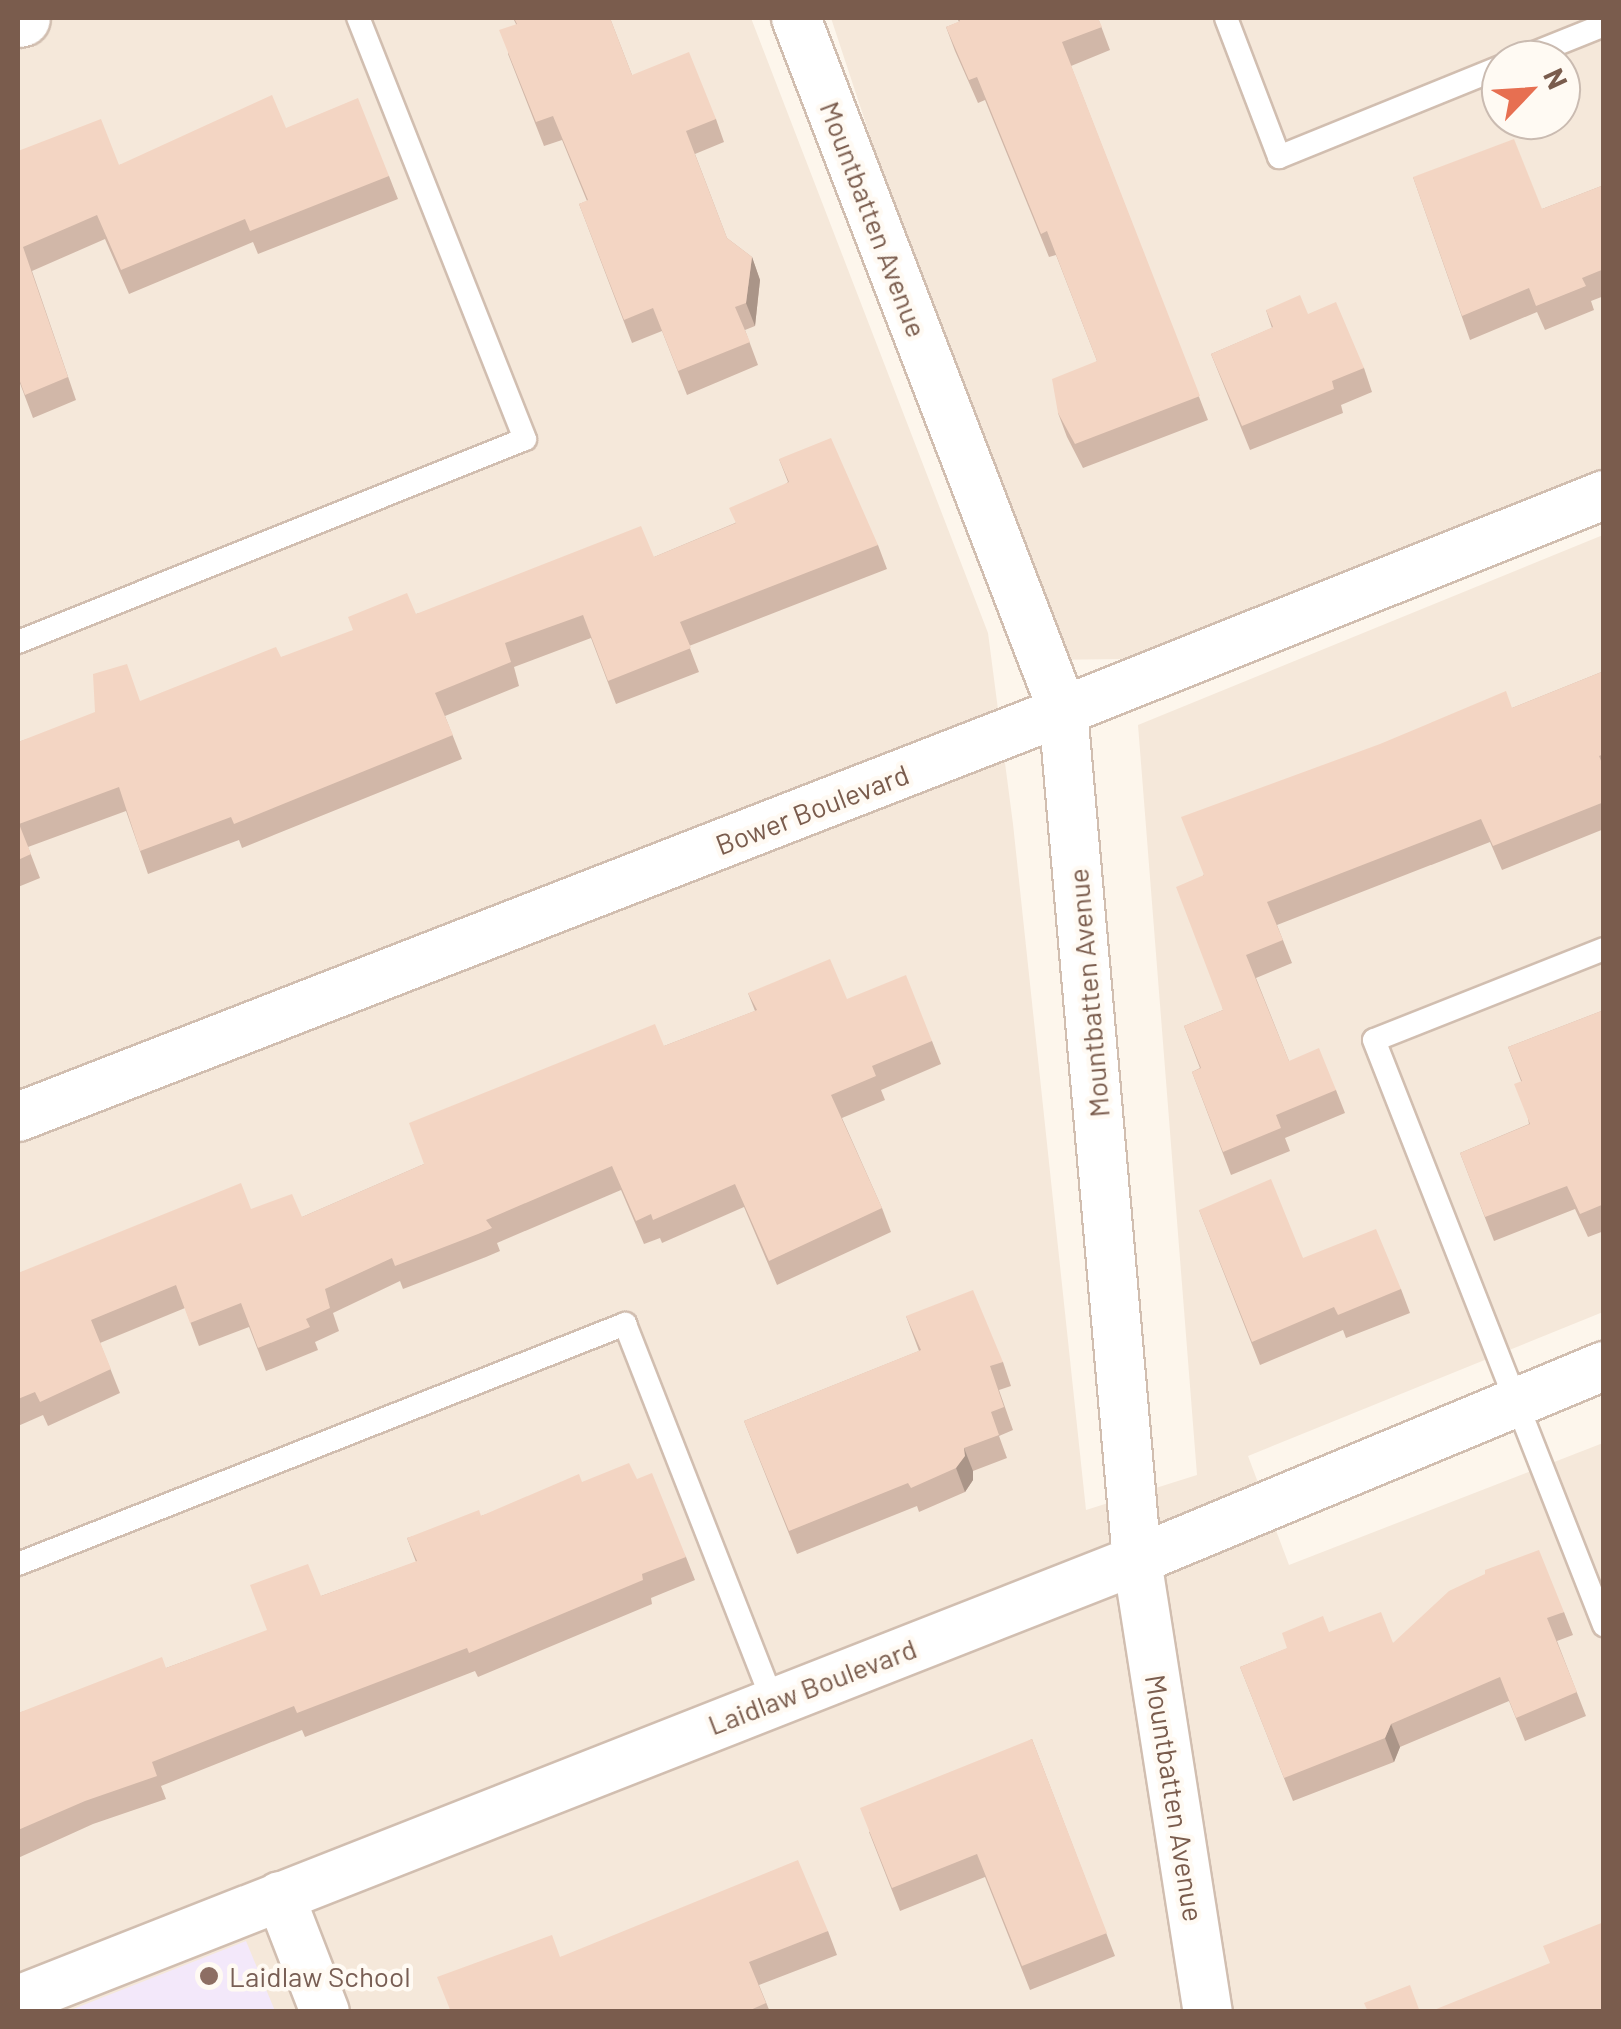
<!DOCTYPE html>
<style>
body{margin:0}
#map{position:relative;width:1621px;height:2029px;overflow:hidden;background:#fdf6ec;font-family:Barlow,sans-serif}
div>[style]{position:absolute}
.residential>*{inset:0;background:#f5e8da}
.education>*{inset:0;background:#f3e8fa}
.roads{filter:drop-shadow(2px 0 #d1beb0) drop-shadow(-2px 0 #d1beb0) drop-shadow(0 2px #d1beb0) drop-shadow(0 -2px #d1beb0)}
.lane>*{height:22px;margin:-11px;padding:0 11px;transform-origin:11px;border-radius:11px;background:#fff}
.street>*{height:48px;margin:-24px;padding:0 24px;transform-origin:24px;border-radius:24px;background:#fff}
.secondary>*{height:55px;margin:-27.5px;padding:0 27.5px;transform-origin:27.5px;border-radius:27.5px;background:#fff}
.wall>*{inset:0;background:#d1b7a8}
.shaded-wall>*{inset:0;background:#aa9588}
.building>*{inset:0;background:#f3d5c3}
.dots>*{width:28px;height:28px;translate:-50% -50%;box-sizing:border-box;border:5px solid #fffaf3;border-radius:50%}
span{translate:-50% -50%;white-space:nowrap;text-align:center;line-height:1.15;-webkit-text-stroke:9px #fffaf3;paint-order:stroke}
.street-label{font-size:28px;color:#7a5c4d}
.education-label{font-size:28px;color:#785e54}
.left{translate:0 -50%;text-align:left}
.frame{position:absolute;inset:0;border:20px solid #7a5c4d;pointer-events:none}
.north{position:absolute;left:1481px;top:40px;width:100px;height:100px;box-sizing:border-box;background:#fffaf3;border:2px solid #cabbb1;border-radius:50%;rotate:65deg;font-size:28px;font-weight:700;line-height:40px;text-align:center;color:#7a5c4d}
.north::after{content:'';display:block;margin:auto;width:35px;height:45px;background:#e76f51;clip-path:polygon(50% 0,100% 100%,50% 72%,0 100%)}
</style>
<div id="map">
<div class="residential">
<div style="clip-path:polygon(22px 18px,751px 18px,988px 633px,1013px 824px,1086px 1510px,1197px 1475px,1138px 725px,1603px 535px,1603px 1312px,1248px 1456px,1289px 1565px,1603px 1443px,1603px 2011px,18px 2011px,18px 19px)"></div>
<div style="clip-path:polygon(evenodd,831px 18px,1603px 18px,1603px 468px,1125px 659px,1043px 660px,831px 18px,1501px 60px,1561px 60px,1561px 120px,1501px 120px,1501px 60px)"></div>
</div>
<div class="education">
<div style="clip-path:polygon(246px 1941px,275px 2011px,68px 2011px)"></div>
</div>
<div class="roads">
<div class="lane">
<div style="left:1226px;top:18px;width:149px;rotate:69.1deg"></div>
<div style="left:1279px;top:157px;width:240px;rotate:-22.1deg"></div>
<div style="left:1517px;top:60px;width:94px;rotate:-21.9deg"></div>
<div style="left:18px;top:642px;width:546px;rotate:-21.82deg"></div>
<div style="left:525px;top:439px;width:453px;rotate:-111.6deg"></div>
<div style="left:1604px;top:949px;width:247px;rotate:158.4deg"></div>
<div style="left:1374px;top:1040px;width:629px;rotate:68.54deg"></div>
<div style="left:18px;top:1564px;width:653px;rotate:-21.57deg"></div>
<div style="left:625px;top:1324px;width:404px;rotate:68.6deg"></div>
</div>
<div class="street">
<div style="left:796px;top:18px;width:743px;rotate:68.93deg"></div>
<div style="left:1063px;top:711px;width:852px;rotate:85.02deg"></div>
<div style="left:1137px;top:1560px;width:458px;rotate:81.1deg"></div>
<div style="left:18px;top:1117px;width:1121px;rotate:-21.23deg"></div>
<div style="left:1063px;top:711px;width:583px;rotate:-21.76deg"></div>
<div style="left:280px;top:1896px;width:124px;rotate:68.8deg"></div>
<div style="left:18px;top:2000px;width:1202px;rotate:-21.47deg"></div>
<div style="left:1137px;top:1560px;width:506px;rotate:-22.56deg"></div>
</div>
<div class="secondary">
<div style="left:18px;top:19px;width:4px;rotate:-14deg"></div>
</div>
</div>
<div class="wall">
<div style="clip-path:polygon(513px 18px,610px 18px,632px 75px,716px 119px,724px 142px,695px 154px,727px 238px,752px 257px,760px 280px,755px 326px,745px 330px,758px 365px,687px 395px,662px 331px,632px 343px,579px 204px,587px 201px,562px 140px,544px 146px,508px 54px,516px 24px)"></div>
<div style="clip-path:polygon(957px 18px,1098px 18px,1110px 50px,1071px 66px,1208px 420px,1083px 468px,1067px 437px,1058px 413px,1097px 361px,1056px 255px,1049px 257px,985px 100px,978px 103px,955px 51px,946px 27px,959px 22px)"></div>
<div style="clip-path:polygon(286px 128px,389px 176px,398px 199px,258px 254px,253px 242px,129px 294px,105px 239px,32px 271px,76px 400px,33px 418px,18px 378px,18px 151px,119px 165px)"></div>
<div style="clip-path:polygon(1413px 177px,1542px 209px,1604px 185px,1604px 296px,1591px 301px,1594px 310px,1545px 330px,1537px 312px,1470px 340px)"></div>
<div style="clip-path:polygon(1266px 310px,1308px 314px,1364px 368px,1372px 392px,1341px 405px,1343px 413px,1250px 450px,1211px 354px,1272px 328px)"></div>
<div style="clip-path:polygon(779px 459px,878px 545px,887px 569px,689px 646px,699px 672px,616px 704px,591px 638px,514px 667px,519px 686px,445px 716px,462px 759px,242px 848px,239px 840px,148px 874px,126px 811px,28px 847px,40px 878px,18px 887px,18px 742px,416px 614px,654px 557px,735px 523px,788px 482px)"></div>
<div style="clip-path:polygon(1604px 671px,1604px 829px,1502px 870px,1490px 842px,1277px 925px,1292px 963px,1256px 978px,1289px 1061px,1336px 1090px,1345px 1113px,1285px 1138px,1290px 1151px,1231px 1175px,1192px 1072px,1200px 1068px,1184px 1026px,1223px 1010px,1203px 875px,1512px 708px)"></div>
<div style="clip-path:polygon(748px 993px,847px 999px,932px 1041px,941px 1064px,881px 1090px,885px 1100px,842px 1118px,882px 1208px,891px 1232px,777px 1285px,744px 1207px,662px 1243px,660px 1238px,644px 1244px,621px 1190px,497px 1243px,500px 1251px,486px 1257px,403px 1289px,400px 1281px,333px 1313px,339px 1331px,315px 1342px,318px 1350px,266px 1371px,249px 1327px,199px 1346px,185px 1308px,100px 1343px,120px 1393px,48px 1426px,43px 1415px,18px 1426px,18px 1273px,251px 1209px,302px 1217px,424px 1164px,664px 1046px,755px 1011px)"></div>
<div style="clip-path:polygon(1604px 1010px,1604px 1231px,1588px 1237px,1575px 1209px,1494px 1241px,1460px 1153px,1529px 1124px,1521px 1081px,1508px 1047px)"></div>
<div style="clip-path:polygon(1199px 1210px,1303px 1258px,1401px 1289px,1410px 1313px,1346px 1338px,1343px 1330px,1260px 1365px)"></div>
<div style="clip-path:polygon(906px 1316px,1003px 1362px,1011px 1386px,999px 1390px,1013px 1430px,999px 1436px,1007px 1458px,973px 1471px,973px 1480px,965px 1492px,919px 1512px,917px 1506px,797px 1554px,744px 1421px,919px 1351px)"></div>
<div style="clip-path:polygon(637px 1479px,686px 1557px,695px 1580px,651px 1598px,652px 1604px,478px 1677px,475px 1671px,305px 1737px,302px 1730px,161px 1786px,166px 1799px,93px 1824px,18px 1858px,18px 1713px,166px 1668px,267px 1631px,321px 1596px,416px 1562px,407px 1538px,481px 1516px,582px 1482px)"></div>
<div style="clip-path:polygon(1564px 1612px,1573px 1635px,1557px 1641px,1586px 1716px,1525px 1741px,1509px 1701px,1400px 1747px,1394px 1762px,1293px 1801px,1240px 1667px,1329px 1632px,1393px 1643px)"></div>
<div style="clip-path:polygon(1032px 1739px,1115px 1956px,1030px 1990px,985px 1877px,900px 1911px,869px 1832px)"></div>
<div style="clip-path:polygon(828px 1931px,837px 1955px,759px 1985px,770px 2012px,450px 2012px,560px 1957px)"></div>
</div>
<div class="shaded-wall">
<div style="clip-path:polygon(752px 257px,760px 280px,755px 326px,746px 303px)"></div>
<div style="clip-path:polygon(964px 1448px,973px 1471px,973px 1480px,965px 1492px,956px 1468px)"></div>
<div style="clip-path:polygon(1391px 1724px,1400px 1747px,1394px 1762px,1385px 1738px)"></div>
</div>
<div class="building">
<div style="clip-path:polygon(514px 18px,610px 18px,632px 75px,689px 52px,716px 119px,686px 131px,727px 238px,752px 257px,746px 303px,735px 307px,750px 342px,678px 371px,653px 308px,624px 320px,579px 204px,588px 200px,553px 116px,536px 122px,499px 30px,517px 24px)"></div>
<div style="clip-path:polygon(958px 18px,1098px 18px,1102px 27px,1062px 42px,1200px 396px,1075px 444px,1058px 413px,1052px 379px,1097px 361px,1047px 231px,1041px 234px,977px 77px,969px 80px,946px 27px,960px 21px)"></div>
<div style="clip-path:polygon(272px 95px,286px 128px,358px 98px,389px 176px,250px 231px,245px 219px,121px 270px,97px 215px,23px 247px,68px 377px,25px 395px,18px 376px,18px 151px,101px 119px,119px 165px)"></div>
<div style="clip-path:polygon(1514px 139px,1542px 209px,1604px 185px,1604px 269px,1582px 278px,1586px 286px,1536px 306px,1529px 288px,1462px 316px,1413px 177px)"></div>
<div style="clip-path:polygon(1300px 295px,1308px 314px,1336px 302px,1364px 368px,1332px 381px,1334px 389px,1242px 426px,1211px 354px,1273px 327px,1266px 310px)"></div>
<div style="clip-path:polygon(831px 438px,878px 545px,680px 622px,691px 648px,608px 681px,583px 615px,505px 643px,511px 662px,435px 693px,453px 735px,234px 824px,231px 817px,140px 851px,119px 787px,19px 824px,31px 854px,18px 860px,18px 742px,95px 712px,93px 674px,127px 664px,140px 701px,276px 647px,281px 657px,353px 630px,348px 617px,407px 593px,416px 614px,641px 526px,654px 557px,736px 523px,729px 508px,789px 482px,779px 459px)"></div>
<div style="clip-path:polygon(1604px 671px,1604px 754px,1599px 756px,1604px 768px,1604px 802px,1493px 846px,1481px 819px,1267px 902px,1283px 940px,1246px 955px,1289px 1061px,1319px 1048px,1336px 1090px,1276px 1115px,1281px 1128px,1223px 1152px,1192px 1072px,1201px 1068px,1184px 1026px,1223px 1010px,1176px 887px,1204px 875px,1181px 817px,1380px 744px,1506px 691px,1512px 708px)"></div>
<div style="clip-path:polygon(830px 959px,847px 999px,906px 975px,932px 1041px,872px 1066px,876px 1076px,831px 1095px,882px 1208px,769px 1261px,735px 1184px,653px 1220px,651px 1214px,636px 1221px,612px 1166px,486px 1220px,492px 1228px,478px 1234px,395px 1266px,392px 1258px,325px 1289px,330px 1308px,306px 1319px,310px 1327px,258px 1348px,241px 1303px,190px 1323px,176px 1285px,91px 1320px,111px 1369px,40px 1402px,35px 1392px,18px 1399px,18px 1273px,241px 1183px,251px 1209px,292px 1194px,302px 1217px,424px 1164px,409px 1123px,655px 1024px,664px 1046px,757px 1010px,748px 993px)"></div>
<div style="clip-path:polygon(1604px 1010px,1604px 1204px,1580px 1214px,1567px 1186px,1485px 1217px,1460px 1153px,1530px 1124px,1514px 1084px,1522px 1081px,1508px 1047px)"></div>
<div style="clip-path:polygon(1271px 1179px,1303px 1258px,1376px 1229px,1401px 1289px,1338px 1315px,1334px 1307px,1252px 1342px,1199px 1210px)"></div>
<div style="clip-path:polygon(973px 1290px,1003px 1362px,990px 1366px,1004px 1407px,991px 1412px,999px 1435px,964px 1448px,965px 1456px,956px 1468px,911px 1488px,908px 1483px,789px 1531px,744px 1421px,921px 1350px,906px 1316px)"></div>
<div style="clip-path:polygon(629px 1463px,637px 1479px,652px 1473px,686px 1557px,642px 1574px,643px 1580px,469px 1653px,467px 1648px,297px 1713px,294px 1706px,152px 1762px,157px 1776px,85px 1801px,18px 1830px,18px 1713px,162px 1657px,166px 1668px,267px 1630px,250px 1585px,308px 1564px,321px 1596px,417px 1561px,407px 1538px,479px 1510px,481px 1516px,579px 1474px,582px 1482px)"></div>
<div style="clip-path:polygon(1539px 1550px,1564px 1612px,1547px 1618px,1577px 1692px,1516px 1718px,1500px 1677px,1391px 1724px,1385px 1738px,1284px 1778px,1240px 1667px,1287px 1648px,1282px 1633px,1323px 1616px,1329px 1632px,1381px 1612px,1393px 1643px,1449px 1591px,1485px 1574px,1485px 1570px)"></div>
<div style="clip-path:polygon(1032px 1739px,1107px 1933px,1022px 1966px,977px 1854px,892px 1888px,860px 1808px)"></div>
<div style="clip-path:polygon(798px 1860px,828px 1931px,749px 1962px,766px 2003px,746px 2012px,451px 2012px,437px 1977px,552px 1935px,560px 1957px)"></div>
<div style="clip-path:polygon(1604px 1922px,1604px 2012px,1429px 2012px,1550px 1963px,1543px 1946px)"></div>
<div style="clip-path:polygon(1410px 1985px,1420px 2012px,1368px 2012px,1364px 2003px)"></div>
</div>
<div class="dots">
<div style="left:209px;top:1976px;background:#8d6e63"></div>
</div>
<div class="street-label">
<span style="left:874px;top:219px;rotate:69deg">Mountbatten Avenue</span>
<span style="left:812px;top:809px;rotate:-21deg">Bower Boulevard</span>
<span style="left:1088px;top:993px;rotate:-95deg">Mountbatten Avenue</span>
<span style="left:812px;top:1686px;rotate:-21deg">Laidlaw Boulevard</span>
<span style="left:1175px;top:1798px;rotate:81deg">Mountbatten Avenue</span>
</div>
<div class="education-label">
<span class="left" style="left:229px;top:1976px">Laidlaw School</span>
</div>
<div class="frame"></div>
<div class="north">N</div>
</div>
